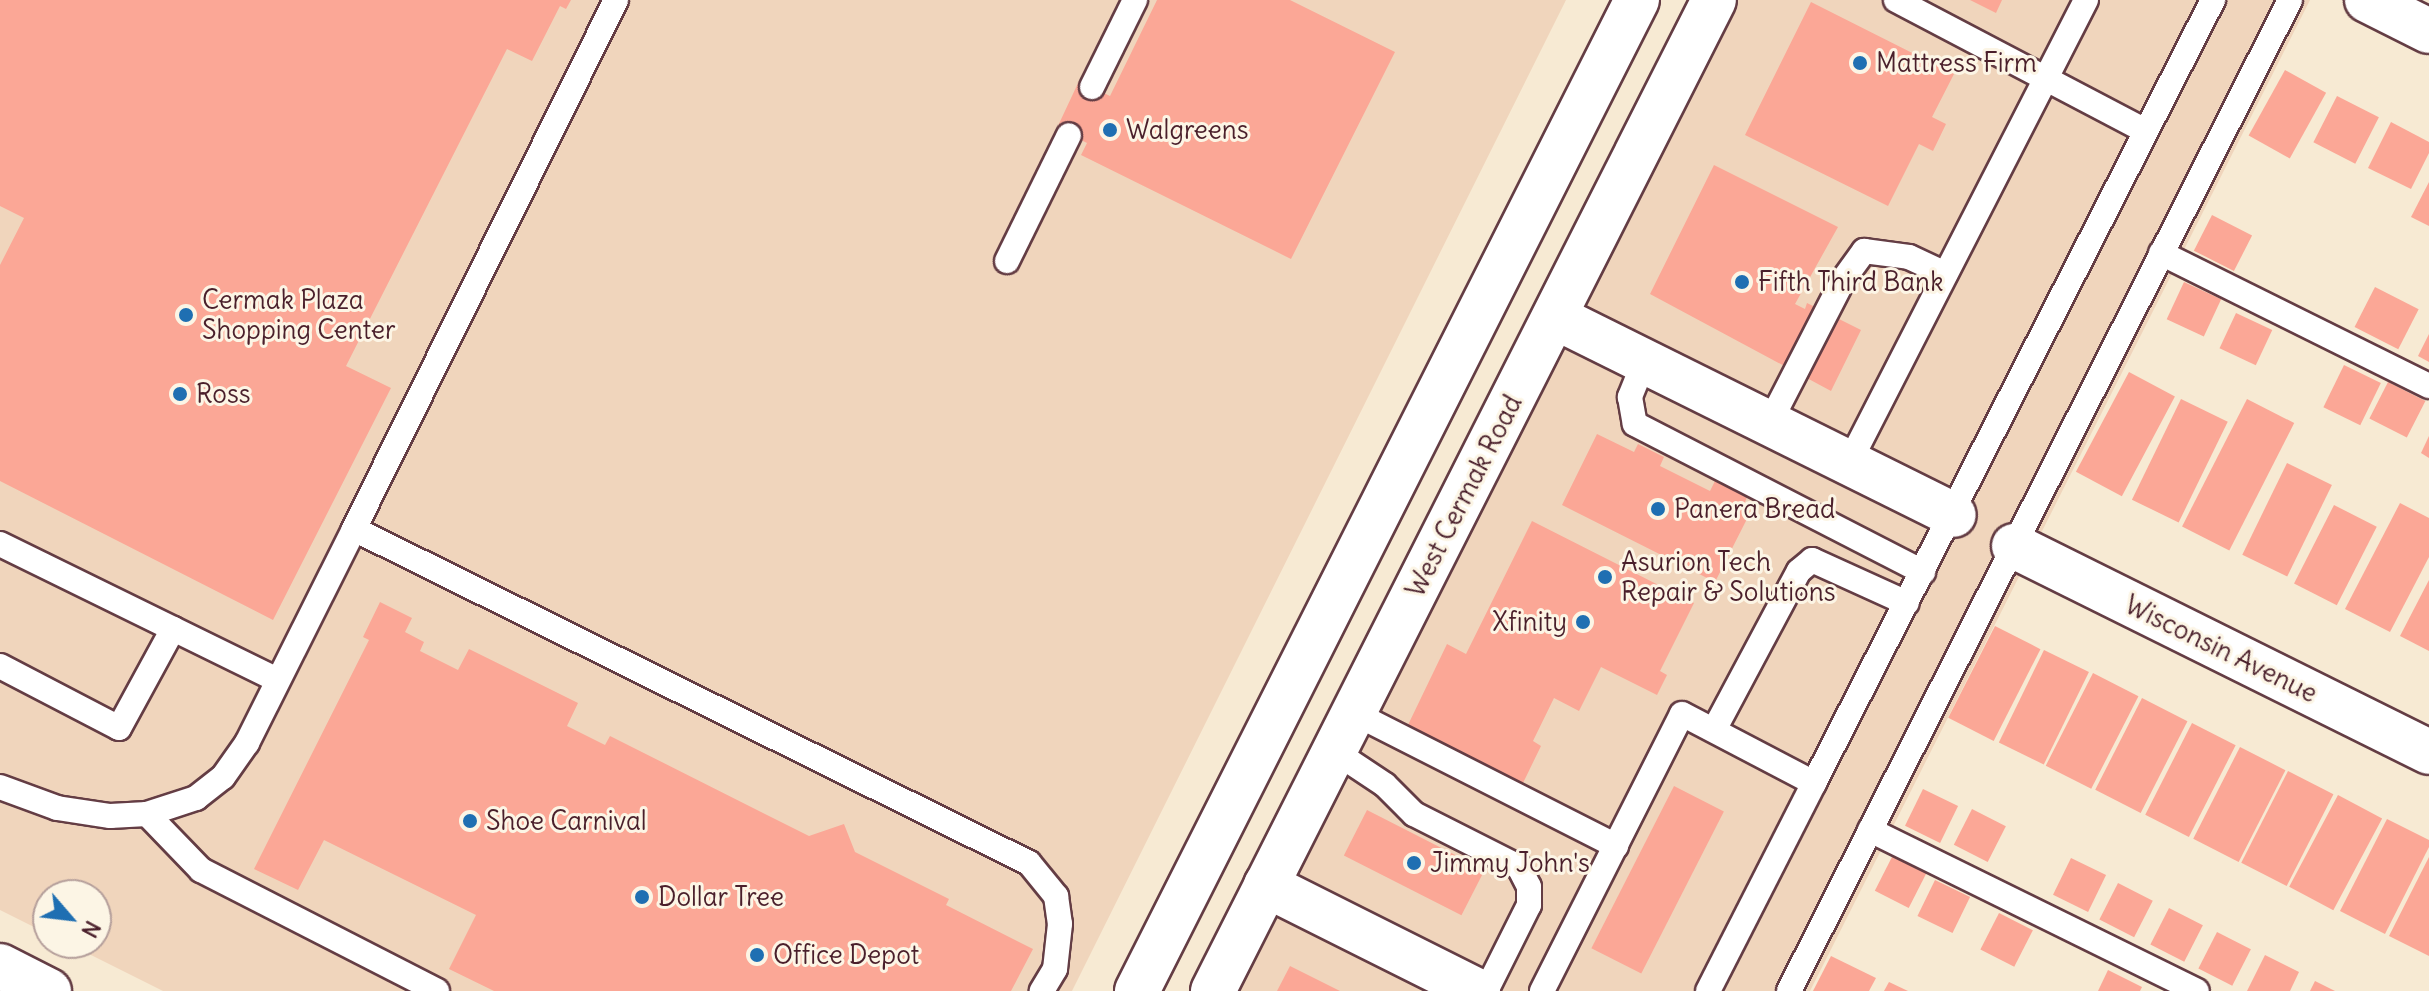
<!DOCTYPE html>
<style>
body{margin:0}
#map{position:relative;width:2429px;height:991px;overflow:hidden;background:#f7ead3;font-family:Delius,sans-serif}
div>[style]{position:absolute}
.built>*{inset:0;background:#f0d5bc}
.building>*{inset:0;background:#fba796;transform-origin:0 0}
.roads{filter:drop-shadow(2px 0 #643d44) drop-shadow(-2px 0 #643d44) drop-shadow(0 2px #643d44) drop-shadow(0 -2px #643d44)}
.service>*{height:24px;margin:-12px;padding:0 12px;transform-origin:12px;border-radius:12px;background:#fff}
.minor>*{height:44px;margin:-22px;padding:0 22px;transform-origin:22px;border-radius:22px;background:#fff}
.secondary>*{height:44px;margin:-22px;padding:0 22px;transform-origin:22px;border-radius:22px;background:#fff}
.dots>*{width:22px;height:22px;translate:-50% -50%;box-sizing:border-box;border:4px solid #fcf5e5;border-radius:50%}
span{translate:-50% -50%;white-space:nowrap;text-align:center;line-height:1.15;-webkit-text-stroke:6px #fcf5e5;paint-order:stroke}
.poi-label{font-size:26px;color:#4a1f2b}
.left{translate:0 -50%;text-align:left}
.right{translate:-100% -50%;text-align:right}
.street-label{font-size:26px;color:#4a1f2b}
.north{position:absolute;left:32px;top:879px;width:80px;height:80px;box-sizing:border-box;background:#fcf5e5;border:2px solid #b59f9b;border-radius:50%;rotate:118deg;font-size:22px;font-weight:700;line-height:32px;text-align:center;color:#4a1f2b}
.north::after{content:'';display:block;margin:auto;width:28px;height:36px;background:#1f6fb2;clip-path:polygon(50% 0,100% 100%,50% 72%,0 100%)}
</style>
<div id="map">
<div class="built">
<div style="clip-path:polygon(0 0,1566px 0,1072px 991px,163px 991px,67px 943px,96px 943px,96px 895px,48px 895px,48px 934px,0 910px)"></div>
<div style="clip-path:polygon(1726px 0,2310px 0,1810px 991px,1495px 991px,1278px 881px)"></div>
<div style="clip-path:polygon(1270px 896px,1461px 991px,1222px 991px)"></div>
</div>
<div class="building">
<div style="clip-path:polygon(0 0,571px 0,566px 9px,560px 6px,532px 61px,507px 49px,346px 366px,391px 388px,273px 620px,0 481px,0 265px,24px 218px,0 206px)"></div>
<div style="clip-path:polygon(1157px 0,1290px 0,1395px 52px,1291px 259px,1081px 155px,1087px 143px,1057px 128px,1079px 81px,1110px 96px)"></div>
<div style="clip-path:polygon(1970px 0,2002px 0,1996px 13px)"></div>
<div style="clip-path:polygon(1811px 2px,1954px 74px,1932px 117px,1946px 124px,1933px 151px,1919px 144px,1888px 206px,1745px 135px)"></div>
<div style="left:2285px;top:70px;width:47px;height:75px;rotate:29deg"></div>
<div style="left:2337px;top:96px;width:47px;height:52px;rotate:27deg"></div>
<div style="clip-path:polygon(2391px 122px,2429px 142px,2429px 153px,2411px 189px,2368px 168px)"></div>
<div style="clip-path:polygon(1714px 165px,1838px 227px,1795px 304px,1805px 309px,1807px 303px,1861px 330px,1831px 391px,1650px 294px)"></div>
<div style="clip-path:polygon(2429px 182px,2429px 226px,2411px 217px)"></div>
<div style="left:2212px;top:215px;width:45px;height:40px;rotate:27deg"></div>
<div style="left:2184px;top:282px;width:41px;height:41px;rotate:25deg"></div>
<div style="left:2375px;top:287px;width:49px;height:45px;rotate:27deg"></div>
<div style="left:2236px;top:313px;width:40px;height:39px;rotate:25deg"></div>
<div style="clip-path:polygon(2429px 334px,2429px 362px,2418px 356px)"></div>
<div style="left:2344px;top:365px;width:41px;height:47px;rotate:26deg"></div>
<div style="left:2129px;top:372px;width:52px;height:113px;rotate:28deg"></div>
<div style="left:2388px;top:382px;width:42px;height:41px;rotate:27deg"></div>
<div style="left:2181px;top:399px;width:52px;height:112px;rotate:26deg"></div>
<div style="left:2247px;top:399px;width:53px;height:143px;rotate:27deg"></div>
<div style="clip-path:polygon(1597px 434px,1634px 452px,1638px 444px,1664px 457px,1660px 466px,1710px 491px,1715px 481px,1747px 497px,1743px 507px,1751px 511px,1715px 582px,1562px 505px)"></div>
<div style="clip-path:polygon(2429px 436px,2429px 458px,2421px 453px)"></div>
<div style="left:2287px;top:463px;width:50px;height:102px;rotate:26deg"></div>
<div style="clip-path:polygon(2400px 503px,2429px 518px,2429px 557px,2390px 632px,2345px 609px)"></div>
<div style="left:2334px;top:505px;width:48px;height:88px;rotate:27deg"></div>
<div style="clip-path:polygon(1532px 521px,1694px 603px,1660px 671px,1667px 675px,1657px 695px,1601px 667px,1579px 711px,1554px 698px,1533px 741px,1541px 746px,1522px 785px,1407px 727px,1447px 644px,1466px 654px)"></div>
<div style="clip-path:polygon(2429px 580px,2429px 651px,2400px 636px)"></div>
<div style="clip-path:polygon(380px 602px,412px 618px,405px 632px,424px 642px,420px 651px,458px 670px,469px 649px,578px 703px,567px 726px,605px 745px,610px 736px,809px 836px,844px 824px,855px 852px,949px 899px,946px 905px,1033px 949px,1011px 991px,494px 991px,449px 969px,476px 915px,324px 840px,298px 890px,254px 869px,369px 640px,363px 637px)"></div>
<div style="left:1995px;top:626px;width:51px;height:103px;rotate:27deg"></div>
<div style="left:2044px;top:650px;width:50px;height:103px;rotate:26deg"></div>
<div style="left:2093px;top:673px;width:51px;height:104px;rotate:27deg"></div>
<div style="left:2142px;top:698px;width:51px;height:103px;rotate:27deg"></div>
<div style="left:2192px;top:723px;width:49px;height:103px;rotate:27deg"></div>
<div style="left:2240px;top:747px;width:51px;height:103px;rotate:27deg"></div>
<div style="left:2288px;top:771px;width:51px;height:103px;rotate:27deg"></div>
<div style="left:1674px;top:786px;width:56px;height:182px;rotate:27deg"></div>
<div style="left:1923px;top:789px;width:39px;height:41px;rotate:26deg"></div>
<div style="left:2338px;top:795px;width:50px;height:104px;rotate:28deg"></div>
<div style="left:1972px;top:809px;width:38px;height:40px;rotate:27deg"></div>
<div style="left:1367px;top:810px;width:132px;height:51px;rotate:27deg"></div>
<div style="clip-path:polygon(2387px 819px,2429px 840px,2429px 847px,2385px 934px,2340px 911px)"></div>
<div style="left:1893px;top:855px;width:38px;height:40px;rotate:27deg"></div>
<div style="clip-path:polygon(2429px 857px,2429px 956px,2389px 936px)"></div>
<div style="left:2071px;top:858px;width:39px;height:41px;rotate:26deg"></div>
<div style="left:1935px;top:880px;width:39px;height:40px;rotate:26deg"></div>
<div style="left:2118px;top:883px;width:39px;height:41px;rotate:27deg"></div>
<div style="left:2169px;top:908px;width:38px;height:41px;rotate:27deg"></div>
<div style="left:1999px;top:913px;width:38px;height:41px;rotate:27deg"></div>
<div style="left:2217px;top:932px;width:38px;height:41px;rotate:27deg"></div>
<div style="clip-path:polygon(2265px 955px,2299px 972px,2290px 991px,2247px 991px)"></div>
<div style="clip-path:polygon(1831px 956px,1876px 978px,1869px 991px,1813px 991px)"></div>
<div style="clip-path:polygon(1290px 966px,1340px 991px,1277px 991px)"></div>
<div style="clip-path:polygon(2108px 970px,2142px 987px,2140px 991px,2098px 991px)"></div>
<div style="clip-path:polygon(2315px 981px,2335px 991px,2310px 991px)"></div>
<div style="clip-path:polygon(1889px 982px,1908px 991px,1884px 991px)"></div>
</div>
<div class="roads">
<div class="service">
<div style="left:616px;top:0;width:590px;rotate:116.35deg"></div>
<div style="left:354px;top:529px;width:753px;rotate:26.33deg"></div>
<div style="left:1029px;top:863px;width:43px;rotate:50.7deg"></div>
<div style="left:1056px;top:896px;width:28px;rotate:82deg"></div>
<div style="left:1060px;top:924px;width:45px;rotate:96.3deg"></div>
<div style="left:1055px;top:969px;width:26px;rotate:121deg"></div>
<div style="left:1896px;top:0;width:282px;rotate:27.7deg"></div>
<div style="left:1092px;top:87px;width:97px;rotate:-63.7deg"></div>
<div style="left:2161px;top:253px;width:299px;rotate:26.4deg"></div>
<div style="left:1007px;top:261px;width:140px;rotate:-63.8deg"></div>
<div style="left:1644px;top:362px;width:38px;rotate:112deg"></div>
<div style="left:1630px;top:397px;width:27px;rotate:80deg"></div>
<div style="left:1635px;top:424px;width:324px;rotate:27.2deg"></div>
<div style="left:1769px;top:424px;width:162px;rotate:-62.8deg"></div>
<div style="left:1843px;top:280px;width:36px;rotate:-54deg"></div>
<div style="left:1864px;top:251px;width:45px;rotate:7.6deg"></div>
<div style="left:1909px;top:257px;width:40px;rotate:25deg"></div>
<div style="left:1849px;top:463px;width:520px;rotate:-62.89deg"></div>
<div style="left:0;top:544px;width:309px;rotate:26.1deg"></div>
<div style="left:0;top:666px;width:134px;rotate:27.5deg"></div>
<div style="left:119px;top:728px;width:113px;rotate:-61.4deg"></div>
<div style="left:1354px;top:713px;width:294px;rotate:26.9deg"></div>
<div style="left:1714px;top:730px;width:180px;rotate:-61.9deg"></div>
<div style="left:1799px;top:571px;width:17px;rotate:-40deg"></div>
<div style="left:1812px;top:560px;width:104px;rotate:24.4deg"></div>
<div style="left:1334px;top:751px;width:61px;rotate:33.7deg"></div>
<div style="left:1385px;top:785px;width:41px;rotate:45deg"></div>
<div style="left:1414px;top:814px;width:118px;rotate:26.8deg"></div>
<div style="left:1519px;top:867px;width:22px;rotate:63deg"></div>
<div style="left:1529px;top:887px;width:18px;rotate:90deg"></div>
<div style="left:1529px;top:905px;width:96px;rotate:116.6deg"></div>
<div style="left:0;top:787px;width:61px;rotate:20.2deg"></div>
<div style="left:57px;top:808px;width:54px;rotate:8.6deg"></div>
<div style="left:110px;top:816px;width:37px;rotate:-3deg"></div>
<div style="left:147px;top:814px;width:52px;rotate:-18.1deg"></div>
<div style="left:196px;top:798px;width:34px;rotate:-38deg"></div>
<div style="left:223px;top:777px;width:42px;rotate:-54.8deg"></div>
<div style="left:247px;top:743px;width:239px;rotate:-63.4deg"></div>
<div style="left:147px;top:814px;width:78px;rotate:46deg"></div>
<div style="left:201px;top:870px;width:265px;rotate:27.1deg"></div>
<div style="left:1870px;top:830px;width:364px;rotate:26.2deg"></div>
<div style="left:1542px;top:991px;width:310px;rotate:-63.2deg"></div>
<div style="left:1682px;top:714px;width:149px;rotate:27.6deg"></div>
<div style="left:1814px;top:783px;width:879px;rotate:-63deg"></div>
<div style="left:1708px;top:991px;width:233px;rotate:-63deg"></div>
<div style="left:1789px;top:991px;width:1110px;rotate:-63.18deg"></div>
</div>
<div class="minor">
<div style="left:2367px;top:0;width:69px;rotate:26.6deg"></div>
<div style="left:1555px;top:317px;width:445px;rotate:26.4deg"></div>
<div style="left:2014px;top:546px;width:463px;rotate:26.4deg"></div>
<div style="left:1266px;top:885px;width:237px;rotate:26.6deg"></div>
<div style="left:0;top:966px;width:55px;rotate:27deg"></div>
</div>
<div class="secondary">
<div style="left:1137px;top:991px;width:1110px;rotate:-63.23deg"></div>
<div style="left:1213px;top:991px;width:1110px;rotate:-63.18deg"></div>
</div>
</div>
<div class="dots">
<div style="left:1860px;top:63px;background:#1f6fb2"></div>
<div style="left:1110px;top:130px;background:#1f6fb2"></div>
<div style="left:1742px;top:282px;background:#1f6fb2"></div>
<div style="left:186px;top:315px;background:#1f6fb2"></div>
<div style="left:180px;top:394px;background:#1f6fb2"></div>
<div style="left:1658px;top:509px;background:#1f6fb2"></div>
<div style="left:1605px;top:577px;background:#1f6fb2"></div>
<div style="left:1583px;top:622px;background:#1f6fb2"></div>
<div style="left:470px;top:821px;background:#1f6fb2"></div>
<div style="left:1414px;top:863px;background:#1f6fb2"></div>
<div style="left:642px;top:897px;background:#1f6fb2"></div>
<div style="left:757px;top:955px;background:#1f6fb2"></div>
</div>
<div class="poi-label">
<span class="left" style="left:1876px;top:63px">Mattress Firm</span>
<span class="left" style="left:1126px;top:130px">Walgreens</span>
<span class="left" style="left:1758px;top:282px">Fifth Third Bank</span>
<span class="left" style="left:202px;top:315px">Cermak Plaza<br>Shopping Center</span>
<span class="left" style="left:196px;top:394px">Ross</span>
<span class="left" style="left:1674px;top:509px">Panera Bread</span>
<span class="left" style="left:1621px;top:577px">Asurion Tech<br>Repair &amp; Solutions</span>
<span class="right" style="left:1567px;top:622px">Xfinity</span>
<span class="left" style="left:486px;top:821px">Shoe Carnival</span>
<span class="left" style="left:1430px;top:863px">Jimmy John's</span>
<span class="left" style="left:658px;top:897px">Dollar Tree</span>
<span class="left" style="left:773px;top:955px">Office Depot</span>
</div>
<div class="street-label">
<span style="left:1464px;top:496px;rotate:-63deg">West Cermak Road</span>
<span style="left:2221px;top:649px;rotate:26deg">Wisconsin Avenue</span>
</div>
<div class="north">N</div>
</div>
